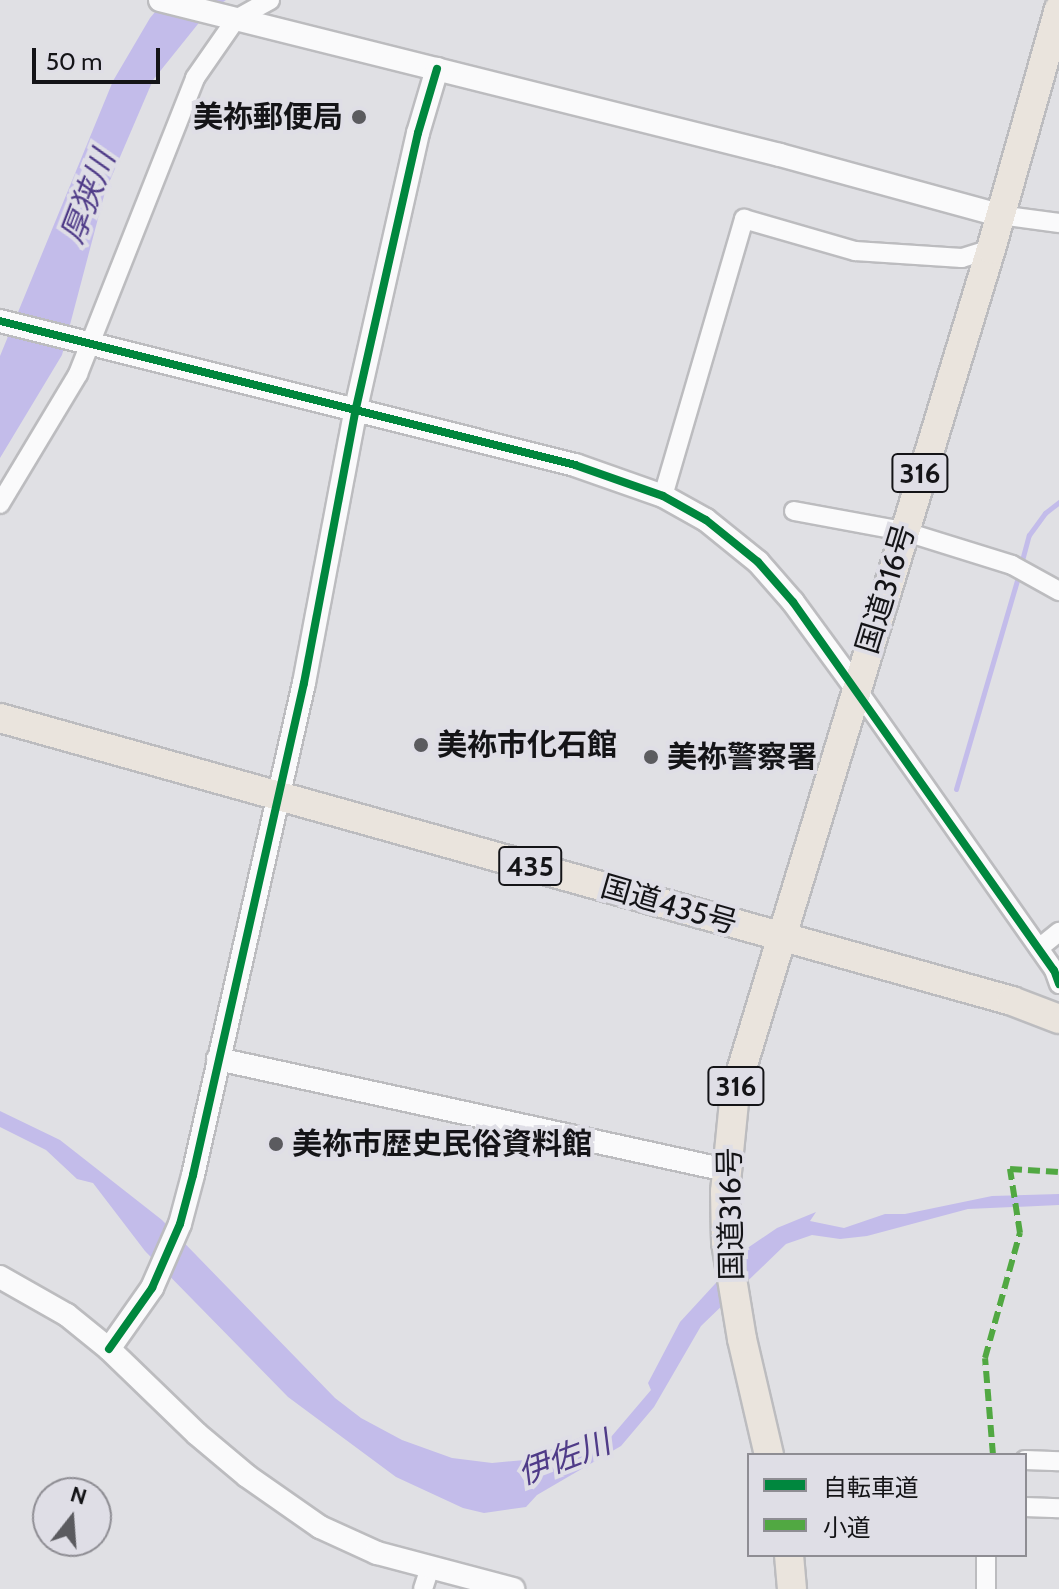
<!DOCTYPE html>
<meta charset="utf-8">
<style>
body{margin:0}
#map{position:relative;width:1059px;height:1589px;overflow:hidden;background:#e0e0e4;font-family:Cabin,"Noto Sans JP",sans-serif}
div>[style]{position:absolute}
.water>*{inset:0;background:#c3bcea}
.stream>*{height:5px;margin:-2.5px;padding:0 2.5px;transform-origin:2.5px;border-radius:2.5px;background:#c3bcea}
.roads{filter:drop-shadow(2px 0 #bcbcbf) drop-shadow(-2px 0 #bcbcbf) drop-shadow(0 2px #bcbcbf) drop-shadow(0 -2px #bcbcbf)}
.minor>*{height:18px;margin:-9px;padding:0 9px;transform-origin:9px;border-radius:9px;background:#fafafb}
.tertiary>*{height:22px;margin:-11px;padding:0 11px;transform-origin:11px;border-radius:11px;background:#fafafb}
.trunk>*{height:28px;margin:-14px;padding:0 14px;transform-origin:14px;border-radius:14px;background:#eae4dd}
.quiet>*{height:6px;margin-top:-3px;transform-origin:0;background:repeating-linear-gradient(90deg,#51a842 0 12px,transparent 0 18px)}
.cycleway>*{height:8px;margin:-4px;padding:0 4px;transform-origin:4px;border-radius:4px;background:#00873e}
.dots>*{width:22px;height:22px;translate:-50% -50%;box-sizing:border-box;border:4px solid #dfdee6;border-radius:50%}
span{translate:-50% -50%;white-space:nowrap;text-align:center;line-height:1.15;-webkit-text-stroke:8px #dfdee6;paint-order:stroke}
.shield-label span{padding:2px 6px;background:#dfdee6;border:2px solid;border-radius:6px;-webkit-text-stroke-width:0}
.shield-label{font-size:28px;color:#141417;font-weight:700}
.poi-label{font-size:30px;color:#141417;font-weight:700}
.right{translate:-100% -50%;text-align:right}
.left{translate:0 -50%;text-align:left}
.street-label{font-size:30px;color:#141417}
.water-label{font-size:32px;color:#4f3b88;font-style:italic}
.legend{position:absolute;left:747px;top:1453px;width:280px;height:104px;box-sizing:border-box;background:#dfdee6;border:2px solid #8e8d93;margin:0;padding:10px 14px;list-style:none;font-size:24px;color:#141417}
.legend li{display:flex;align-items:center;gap:16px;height:40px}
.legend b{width:40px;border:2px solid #8e8d93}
.north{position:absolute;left:32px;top:1477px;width:80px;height:80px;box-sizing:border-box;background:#dfdee6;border:2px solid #8e8d93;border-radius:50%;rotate:17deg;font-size:22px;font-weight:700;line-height:32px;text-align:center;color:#141417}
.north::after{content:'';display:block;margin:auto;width:28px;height:36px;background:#5b5b5f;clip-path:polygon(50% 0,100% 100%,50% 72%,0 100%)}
.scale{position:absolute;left:32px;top:48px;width:128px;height:36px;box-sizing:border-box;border:4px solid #141417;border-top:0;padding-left:10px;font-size:24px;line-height:28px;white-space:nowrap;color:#141417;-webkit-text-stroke:6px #dfdee6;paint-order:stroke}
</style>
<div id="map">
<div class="water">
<div style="clip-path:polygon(165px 0,226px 0,206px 14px,153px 80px,105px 192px,62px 355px,0 458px,0 356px,113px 81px,150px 18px)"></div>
<div style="clip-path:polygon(0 1111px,60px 1140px,162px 1220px,335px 1398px,361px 1418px,402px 1440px,452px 1458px,492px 1463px,525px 1460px,601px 1429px,611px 1437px,651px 1390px,648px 1383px,680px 1322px,749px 1247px,777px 1228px,816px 1212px,810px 1221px,844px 1228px,885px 1214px,905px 1214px,992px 1196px,1059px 1194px,1059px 1205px,968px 1209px,867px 1236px,840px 1239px,812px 1235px,786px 1244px,701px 1326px,654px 1407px,621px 1446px,537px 1495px,526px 1507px,484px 1513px,463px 1508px,396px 1477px,288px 1397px,145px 1251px,93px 1183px,77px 1179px,46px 1150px,0 1127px)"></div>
</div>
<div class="stream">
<div style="left:1021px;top:564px;width:30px;rotate:-75deg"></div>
<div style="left:1029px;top:535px;width:27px;rotate:-54deg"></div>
<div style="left:1045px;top:513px;width:18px;rotate:-38deg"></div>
<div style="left:956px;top:789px;width:224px;rotate:-73.7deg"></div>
</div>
<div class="roads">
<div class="minor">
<div style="left:1000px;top:215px;width:60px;rotate:7.7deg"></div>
<div style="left:663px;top:496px;width:289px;rotate:-73.7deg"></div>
<div style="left:744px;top:219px;width:116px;rotate:16.1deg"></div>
<div style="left:855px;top:251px;width:107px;rotate:3.7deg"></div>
<div style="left:962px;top:258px;width:30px;rotate:-17deg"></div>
<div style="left:0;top:504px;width:152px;rotate:-59deg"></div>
<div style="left:78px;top:374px;width:318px;rotate:-68.4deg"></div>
<div style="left:195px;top:78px;width:72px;rotate:-55.2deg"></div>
<div style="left:236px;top:19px;width:39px;rotate:-29deg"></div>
<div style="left:794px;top:511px;width:111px;rotate:10.4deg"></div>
<div style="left:903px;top:531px;width:114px;rotate:17.3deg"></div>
<div style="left:1012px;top:565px;width:54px;rotate:29deg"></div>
<div style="left:856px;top:688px;width:345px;rotate:54.9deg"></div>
<div style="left:1054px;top:970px;width:15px;rotate:70deg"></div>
<div style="left:1039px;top:948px;width:26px;rotate:-39deg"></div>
<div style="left:1025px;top:1460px;width:34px;rotate:2deg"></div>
<div style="left:1025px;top:1507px;width:34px;rotate:2deg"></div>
<div style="left:423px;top:1589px;width:20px;rotate:-72deg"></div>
<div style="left:986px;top:1589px;width:34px;rotate:-90deg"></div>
</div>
<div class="tertiary">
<div style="left:160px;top:0;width:639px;rotate:14.04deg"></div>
<div style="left:780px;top:155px;width:228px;rotate:15.3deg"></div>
<div style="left:0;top:321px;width:593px;rotate:14.06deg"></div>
<div style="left:575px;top:465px;width:93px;rotate:19.4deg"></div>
<div style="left:663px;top:496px;width:49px;rotate:29.2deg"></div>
<div style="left:706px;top:520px;width:67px;rotate:38.9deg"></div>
<div style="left:758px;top:562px;width:53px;rotate:48.8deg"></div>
<div style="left:793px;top:602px;width:107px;rotate:53.8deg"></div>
<div style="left:218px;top:1059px;width:520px;rotate:12.33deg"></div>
<div style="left:0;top:1277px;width:77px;rotate:29.6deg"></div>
<div style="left:67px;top:1315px;width:54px;rotate:39deg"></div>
<div style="left:109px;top:1349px;width:122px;rotate:44deg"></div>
<div style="left:197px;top:1434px;width:65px;rotate:40deg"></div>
<div style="left:247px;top:1476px;width:89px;rotate:34.9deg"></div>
<div style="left:320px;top:1527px;width:63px;rotate:24.5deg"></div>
<div style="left:377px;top:1553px;width:141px;rotate:14.8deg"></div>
<div style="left:109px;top:1349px;width:75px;rotate:-54.8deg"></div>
<div style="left:152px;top:1288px;width:70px;rotate:-66.4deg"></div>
<div style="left:180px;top:1224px;width:51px;rotate:-75.1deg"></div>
<div style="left:193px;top:1175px;width:504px;rotate:-77.29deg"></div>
<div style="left:304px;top:683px;width:280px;rotate:-79.3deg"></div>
<div style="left:356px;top:408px;width:282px;rotate:-77.3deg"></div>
<div style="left:418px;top:133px;width:67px;rotate:-73.5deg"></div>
</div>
<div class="trunk">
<div style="left:0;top:718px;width:1051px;rotate:15.62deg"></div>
<div style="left:1012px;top:1001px;width:50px;rotate:21deg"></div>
<div style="left:769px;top:1455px;width:119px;rotate:-103.1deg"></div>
<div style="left:742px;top:1339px;width:98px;rotate:-99.4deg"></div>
<div style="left:726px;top:1242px;width:50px;rotate:-91.1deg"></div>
<div style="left:725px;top:1192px;width:101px;rotate:-84.3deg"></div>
<div style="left:735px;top:1091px;width:880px;rotate:-73.09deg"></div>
<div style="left:991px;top:249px;width:249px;rotate:-74.2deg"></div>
<div style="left:789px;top:1555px;width:34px;rotate:85deg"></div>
</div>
</div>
<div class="quiet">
<div style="left:993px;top:1455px;width:97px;rotate:-94.7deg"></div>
<div style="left:985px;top:1358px;width:130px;rotate:-74.4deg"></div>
<div style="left:1020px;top:1233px;width:65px;rotate:-98.9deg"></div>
<div style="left:1010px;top:1169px;width:49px;rotate:3.5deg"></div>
</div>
<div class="cycleway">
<div style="left:0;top:321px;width:593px;rotate:14.06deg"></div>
<div style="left:575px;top:465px;width:93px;rotate:19.4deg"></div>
<div style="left:663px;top:496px;width:49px;rotate:29.2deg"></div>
<div style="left:706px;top:520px;width:67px;rotate:38.9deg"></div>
<div style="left:758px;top:562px;width:53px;rotate:48.8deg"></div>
<div style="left:793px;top:602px;width:451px;rotate:54.7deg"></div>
<div style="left:1054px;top:970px;width:15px;rotate:70deg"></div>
<div style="left:109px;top:1349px;width:75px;rotate:-54.8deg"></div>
<div style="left:152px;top:1288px;width:70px;rotate:-66.4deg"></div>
<div style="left:180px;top:1224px;width:51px;rotate:-75.1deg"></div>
<div style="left:193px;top:1175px;width:504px;rotate:-77.29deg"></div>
<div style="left:304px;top:683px;width:280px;rotate:-79.3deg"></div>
<div style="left:356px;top:408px;width:282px;rotate:-77.3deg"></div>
<div style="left:418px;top:133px;width:67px;rotate:-73.5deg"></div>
</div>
<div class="dots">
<div style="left:359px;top:117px;background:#5b5b5f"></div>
<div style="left:421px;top:745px;background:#5b5b5f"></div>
<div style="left:651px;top:757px;background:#5b5b5f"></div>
<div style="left:276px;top:1144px;background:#5b5b5f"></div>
</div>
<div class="shield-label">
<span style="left:920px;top:473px">316</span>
<span style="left:530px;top:866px">435</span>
<span style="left:736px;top:1086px">316</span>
</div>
<div class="poi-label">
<span class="right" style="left:343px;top:117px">美祢郵便局</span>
<span class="left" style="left:437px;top:745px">美袮市化石館</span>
<span class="left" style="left:667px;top:757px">美祢警察署</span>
<span class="left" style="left:292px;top:1144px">美袮市歴史民俗資料館</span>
</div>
<div class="street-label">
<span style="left:886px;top:589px;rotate:-73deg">国道316号</span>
<span style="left:669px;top:905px;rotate:16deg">国道435号</span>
<span style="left:731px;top:1214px;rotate:-91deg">国道316号</span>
</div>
<div class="water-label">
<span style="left:88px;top:197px;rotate:-69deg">厚狭川</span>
<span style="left:564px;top:1458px;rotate:-21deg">伊佐川</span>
</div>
<ul class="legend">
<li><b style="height:10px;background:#00873e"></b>自転車道</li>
<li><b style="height:10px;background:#51a842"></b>小道</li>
</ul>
<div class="north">N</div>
<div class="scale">50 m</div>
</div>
